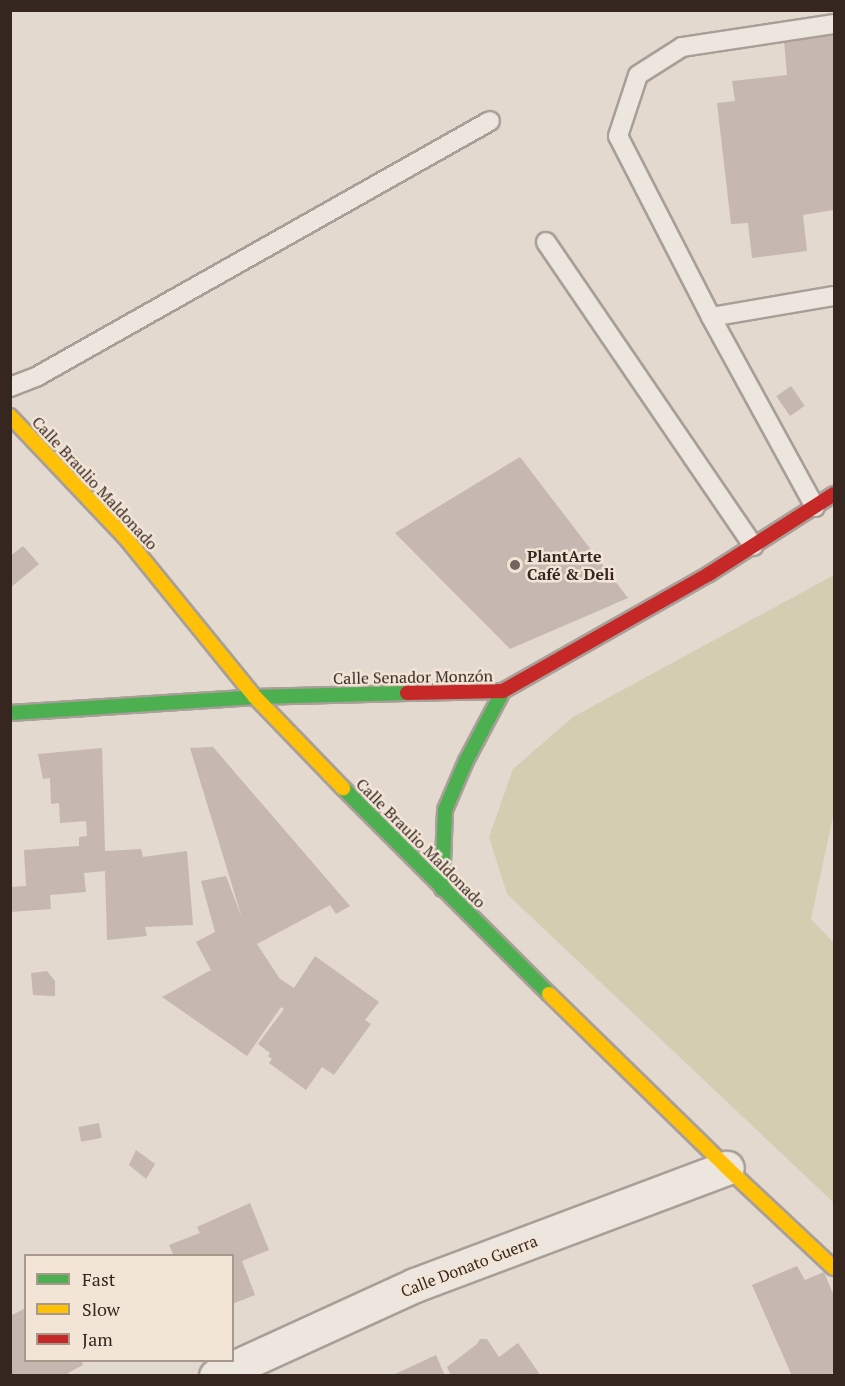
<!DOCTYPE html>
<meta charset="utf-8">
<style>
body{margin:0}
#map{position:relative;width:845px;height:1386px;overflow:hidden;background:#e3d9cf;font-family:"PT Serif",serif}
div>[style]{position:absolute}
.green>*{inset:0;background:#d4cdb2}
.building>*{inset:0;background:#c6b7b0;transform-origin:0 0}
.roads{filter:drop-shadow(2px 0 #a89f98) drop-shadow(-2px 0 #a89f98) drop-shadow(0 2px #a89f98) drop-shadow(0 -2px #a89f98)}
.lane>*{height:18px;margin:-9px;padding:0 9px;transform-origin:9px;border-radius:9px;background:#ece6df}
.street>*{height:33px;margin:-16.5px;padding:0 16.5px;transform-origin:16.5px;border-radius:16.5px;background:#ece6df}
.fast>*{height:14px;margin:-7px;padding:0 7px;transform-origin:7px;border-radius:7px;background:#4caf50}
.slow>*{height:14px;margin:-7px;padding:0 7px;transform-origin:7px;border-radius:7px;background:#ffc107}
.jam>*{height:14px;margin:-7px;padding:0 7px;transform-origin:7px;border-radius:7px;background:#c62828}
.dots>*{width:16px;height:16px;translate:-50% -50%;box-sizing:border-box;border:3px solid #f3e5d6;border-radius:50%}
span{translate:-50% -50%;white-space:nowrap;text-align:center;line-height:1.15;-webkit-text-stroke:5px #f3e5d6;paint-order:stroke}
.street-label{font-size:16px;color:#362620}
.poi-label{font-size:16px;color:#362620;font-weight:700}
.left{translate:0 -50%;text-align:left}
.frame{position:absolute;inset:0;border:12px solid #362620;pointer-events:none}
.legend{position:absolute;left:24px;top:1254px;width:210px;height:108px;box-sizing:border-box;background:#f3e5d6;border:2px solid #a7998d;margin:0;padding:8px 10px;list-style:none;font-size:18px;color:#362620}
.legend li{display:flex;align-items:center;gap:12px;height:30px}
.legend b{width:30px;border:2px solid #a7998d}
</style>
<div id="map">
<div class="green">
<div style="clip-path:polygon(834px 575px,834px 812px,811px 919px,834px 943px,834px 1203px,507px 894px,489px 837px,513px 769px,573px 717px)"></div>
</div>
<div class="building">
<div style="clip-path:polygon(834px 35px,834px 210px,803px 215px,807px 251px,752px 258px,748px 223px,731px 224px,717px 103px,735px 101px,732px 81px,787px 75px,784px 41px)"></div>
<div style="left:791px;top:386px;width:24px;height:18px;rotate:55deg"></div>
<div style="clip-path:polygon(520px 457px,628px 598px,510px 649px,395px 533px)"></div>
<div style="clip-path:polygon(23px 546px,39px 564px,10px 588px,10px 556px)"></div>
<div style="clip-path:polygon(213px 747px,350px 906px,336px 914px,330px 905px,257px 944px,280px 979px,294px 988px,315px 956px,379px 1002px,365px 1020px,371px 1024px,334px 1075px,322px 1067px,306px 1090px,269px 1063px,272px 1059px,268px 1056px,270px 1053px,258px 1044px,284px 1009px,281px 1007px,247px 1056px,162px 997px,211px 970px,196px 942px,215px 932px,201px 881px,226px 876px,242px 918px,190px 748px)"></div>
<div style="clip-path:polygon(102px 748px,105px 851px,141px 849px,143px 857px,187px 851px,193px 925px,145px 927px,147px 936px,107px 940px,105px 871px,84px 873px,86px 892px,50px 895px,51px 909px,10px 912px,10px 887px,26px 886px,24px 850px,79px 846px,79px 837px,87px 836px,86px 821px,60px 823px,59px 803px,51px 804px,50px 778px,43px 779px,38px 754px)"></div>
<div style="clip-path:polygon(47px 971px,55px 981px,55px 996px,33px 995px,31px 973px)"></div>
<div style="left:99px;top:1123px;width:15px;height:21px;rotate:79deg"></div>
<div style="clip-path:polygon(136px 1150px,155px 1164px,146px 1179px,129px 1165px)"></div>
<div style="clip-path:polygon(250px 1203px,269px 1250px,242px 1261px,255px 1295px,232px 1304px,232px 1256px,174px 1256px,169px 1245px,200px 1233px,197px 1227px)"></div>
<div style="clip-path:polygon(797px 1266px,805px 1280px,824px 1272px,834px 1296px,834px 1372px,827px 1376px,792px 1376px,752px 1285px)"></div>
<div style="clip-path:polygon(26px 1308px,26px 1360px,81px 1360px,83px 1365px,68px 1373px,70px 1376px,10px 1376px,10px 1316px)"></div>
<div style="clip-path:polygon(480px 1339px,487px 1339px,499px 1357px,518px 1343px,541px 1376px,451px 1376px,447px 1367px,477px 1344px)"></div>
<div style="clip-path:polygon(436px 1355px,445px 1376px,391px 1376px)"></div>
</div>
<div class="roads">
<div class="lane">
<div style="left:546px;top:242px;width:368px;rotate:55.7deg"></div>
<div style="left:711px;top:317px;width:125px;rotate:-9.7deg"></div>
<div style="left:10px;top:387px;width:28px;rotate:-21deg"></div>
<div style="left:36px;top:377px;width:521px;rotate:-29.42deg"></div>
<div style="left:815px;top:507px;width:217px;rotate:-118.7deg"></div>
<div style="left:711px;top:317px;width:203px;rotate:-117.2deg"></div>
<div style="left:618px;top:136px;width:64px;rotate:-71.8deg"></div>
<div style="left:638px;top:75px;width:52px;rotate:-32.5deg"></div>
<div style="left:682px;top:47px;width:154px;rotate:-8.6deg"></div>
</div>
<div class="street">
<div style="left:216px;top:1376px;width:219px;rotate:-24.6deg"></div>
<div style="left:415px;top:1285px;width:333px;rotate:-20.6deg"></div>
</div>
<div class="fast">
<div style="left:10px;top:713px;width:246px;rotate:-3.7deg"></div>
<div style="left:255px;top:697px;width:152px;rotate:-1.5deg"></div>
<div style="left:343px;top:788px;width:291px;rotate:45deg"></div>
<div style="left:442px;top:889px;width:79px;rotate:-87.8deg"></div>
<div style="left:445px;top:810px;width:53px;rotate:-66.8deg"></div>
<div style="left:466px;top:761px;width:79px;rotate:-62.1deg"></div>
</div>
<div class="slow">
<div style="left:10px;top:416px;width:167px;rotate:46.5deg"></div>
<div style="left:125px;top:537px;width:206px;rotate:50.9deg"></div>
<div style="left:255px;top:697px;width:127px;rotate:46deg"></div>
<div style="left:549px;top:994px;width:249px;rotate:44.3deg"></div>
<div style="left:727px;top:1168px;width:146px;rotate:43.1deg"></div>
</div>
<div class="jam">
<div style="left:407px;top:693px;width:96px;rotate:-1.2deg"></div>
<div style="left:503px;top:691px;width:237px;rotate:-29.6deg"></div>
<div style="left:709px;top:574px;width:148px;rotate:-32.6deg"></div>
</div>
</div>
<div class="dots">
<div style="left:515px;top:565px;background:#73655d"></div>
</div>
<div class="street-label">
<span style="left:95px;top:483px;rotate:47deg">Calle Braulio Maldonado</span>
<span style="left:413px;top:677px;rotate:-1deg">Calle Senador Monzón</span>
<span style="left:421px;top:843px;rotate:45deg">Calle Braulio Maldonado</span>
<span style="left:469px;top:1266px;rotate:-21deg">Calle Donato Guerra</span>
</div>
<div class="poi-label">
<span class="left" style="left:527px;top:565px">PlantArte<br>Café &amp; Deli</span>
</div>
<div class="frame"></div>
<ul class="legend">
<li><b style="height:8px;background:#4caf50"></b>Fast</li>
<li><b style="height:8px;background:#ffc107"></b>Slow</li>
<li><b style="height:8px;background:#c62828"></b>Jam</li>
</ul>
</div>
